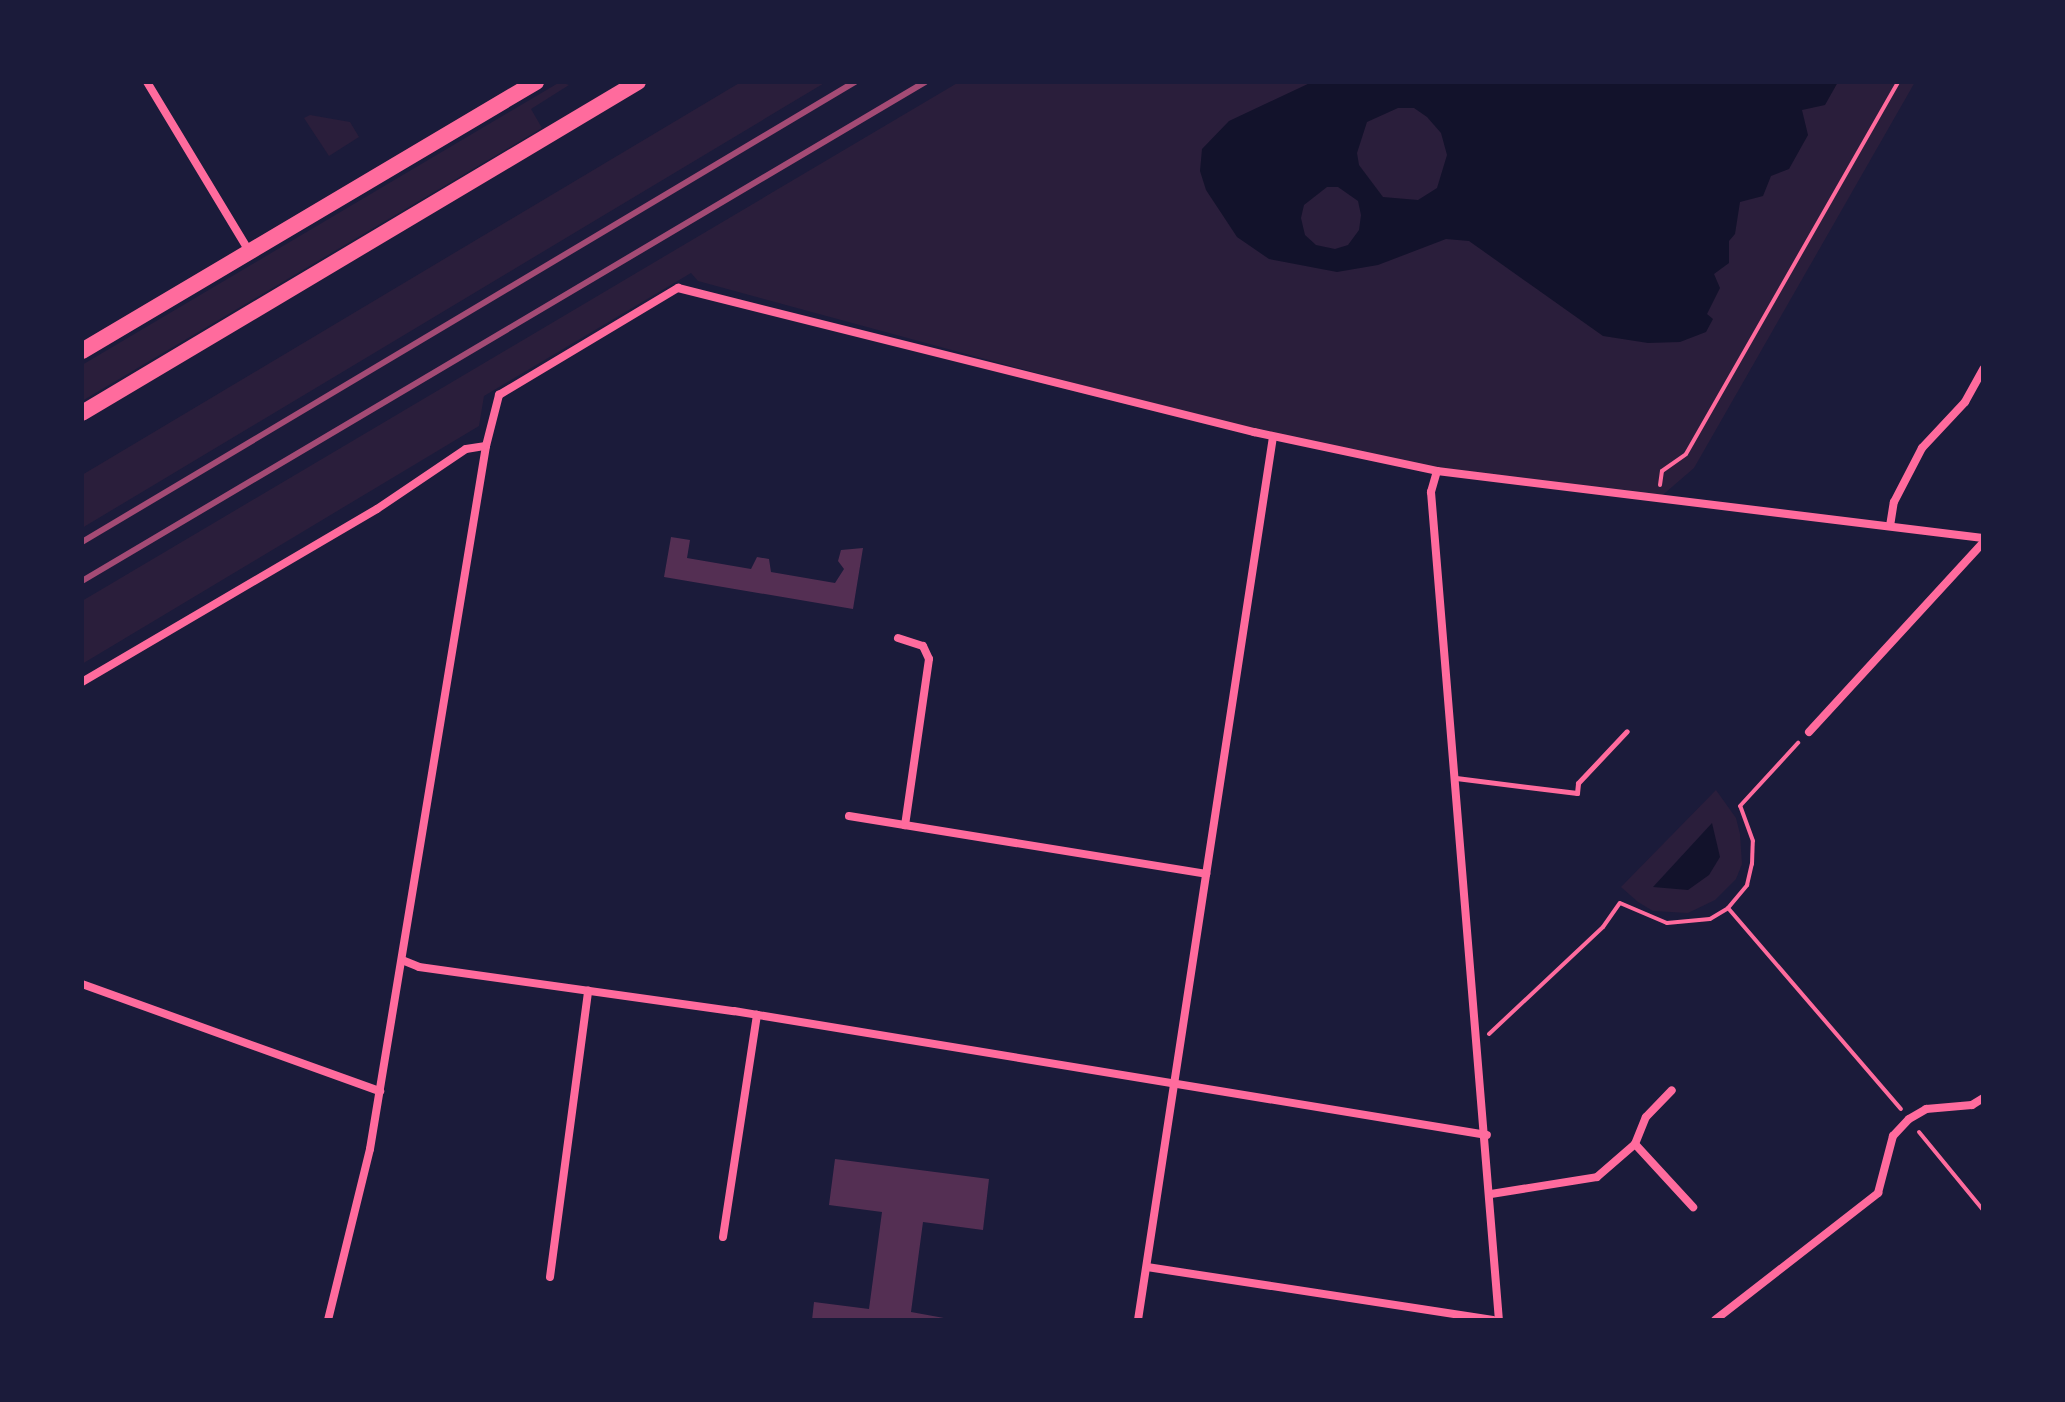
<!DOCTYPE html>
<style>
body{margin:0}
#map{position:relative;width:2065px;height:1402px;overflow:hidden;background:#1b1b3a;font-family:"Exo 2",sans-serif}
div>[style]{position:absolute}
.green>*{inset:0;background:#2a1e3b}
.water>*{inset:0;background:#12122b}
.building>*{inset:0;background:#542f53}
.path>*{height:4px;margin:-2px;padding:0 2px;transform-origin:2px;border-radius:2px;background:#ff6b9d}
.service>*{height:5px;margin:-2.5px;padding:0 2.5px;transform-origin:2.5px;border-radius:2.5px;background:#ff6b9d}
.minor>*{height:8px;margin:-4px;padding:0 4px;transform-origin:4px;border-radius:4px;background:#ff6b9d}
.secondary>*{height:16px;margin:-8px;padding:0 8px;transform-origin:8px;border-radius:8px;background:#ff6b9d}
.rail>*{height:6px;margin:-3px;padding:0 3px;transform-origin:3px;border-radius:3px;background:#a44b75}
span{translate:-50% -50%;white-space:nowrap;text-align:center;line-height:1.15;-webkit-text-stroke:6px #1b1b3a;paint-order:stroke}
.frame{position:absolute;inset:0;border:84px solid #1b1b3a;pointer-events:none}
</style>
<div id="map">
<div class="green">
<div style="clip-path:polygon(560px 82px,569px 85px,531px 109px,542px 128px,82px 401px,82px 365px)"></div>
<div style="clip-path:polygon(741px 82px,826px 82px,82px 528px,82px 475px)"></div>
<div style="clip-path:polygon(959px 82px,1915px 82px,1694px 468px,1658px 499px,1437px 471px,1254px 432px,698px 281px,691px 273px,484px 396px,479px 426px,82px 664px,82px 601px)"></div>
<div style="clip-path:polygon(310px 115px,350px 122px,359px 137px,329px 156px,304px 118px)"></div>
<div style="clip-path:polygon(1716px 790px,1736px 818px,1740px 834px,1742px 864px,1736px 879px,1715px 900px,1688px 913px,1653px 911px,1638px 902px,1621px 887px)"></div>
</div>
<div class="water">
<div style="clip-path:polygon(evenodd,1312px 82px,1838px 82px,1825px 105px,1802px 110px,1808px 135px,1789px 169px,1771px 176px,1763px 196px,1740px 202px,1735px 234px,1729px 241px,1729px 263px,1714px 274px,1720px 288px,1707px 314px,1713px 319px,1706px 332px,1680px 342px,1648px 343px,1603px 336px,1469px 241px,1446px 239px,1378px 265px,1337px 272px,1269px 259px,1237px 237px,1206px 190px,1200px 171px,1202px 149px,1229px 121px,1312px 82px,1398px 108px,1414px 108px,1427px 117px,1441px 133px,1447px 155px,1437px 188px,1418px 200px,1383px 197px,1359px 165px,1357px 153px,1367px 122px,1398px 108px,1312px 82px,1327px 187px,1338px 187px,1358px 201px,1361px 215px,1359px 230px,1348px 245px,1335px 249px,1316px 245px,1305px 235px,1301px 218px,1304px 205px,1327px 187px)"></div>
<div style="clip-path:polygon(1712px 823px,1720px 857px,1709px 875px,1688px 890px,1653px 887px)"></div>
</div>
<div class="building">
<div style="clip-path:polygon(671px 537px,690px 540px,687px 558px,751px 569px,757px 557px,769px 559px,771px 572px,835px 583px,844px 569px,838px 561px,841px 550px,863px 548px,853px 609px,664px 577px)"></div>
<div style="clip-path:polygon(835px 1159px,989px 1179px,983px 1230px,923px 1222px,911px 1312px,955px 1320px,812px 1320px,814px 1302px,869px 1309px,882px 1212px,829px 1205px)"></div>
</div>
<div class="path">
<div style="left:1660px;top:485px;width:14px;rotate:-82deg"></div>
<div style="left:1662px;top:471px;width:29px;rotate:-35deg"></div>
<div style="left:1686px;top:454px;width:428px;rotate:-60.3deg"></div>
<div style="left:1728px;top:908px;width:265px;rotate:49.3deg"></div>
<div style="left:1489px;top:1034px;width:156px;rotate:-43.2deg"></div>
<div style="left:1603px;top:927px;width:29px;rotate:-55deg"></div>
<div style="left:1620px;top:903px;width:51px;rotate:23.1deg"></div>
<div style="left:1667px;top:923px;width:43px;rotate:-5.3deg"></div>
<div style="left:1710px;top:919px;width:21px;rotate:-31deg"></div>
<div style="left:1728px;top:908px;width:30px;rotate:-50deg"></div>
<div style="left:1747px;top:885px;width:22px;rotate:-77deg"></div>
<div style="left:1752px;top:864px;width:23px;rotate:-88deg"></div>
<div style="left:1753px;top:841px;width:37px;rotate:-110deg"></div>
<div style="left:1740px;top:806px;width:86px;rotate:-47.4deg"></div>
<div style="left:1919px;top:1132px;width:101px;rotate:50.6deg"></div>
</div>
<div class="service">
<div style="left:1456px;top:778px;width:122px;rotate:7.1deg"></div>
<div style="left:1577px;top:793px;width:10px;rotate:-84deg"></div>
<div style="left:1578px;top:783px;width:71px;rotate:-46.7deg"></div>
</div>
<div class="minor">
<div style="left:147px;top:82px;width:197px;rotate:58.9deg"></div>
<div style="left:1437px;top:471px;width:22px;rotate:106deg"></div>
<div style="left:1431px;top:492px;width:831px;rotate:85.31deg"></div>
<div style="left:1890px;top:526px;width:24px;rotate:-81deg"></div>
<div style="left:1894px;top:502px;width:61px;rotate:-62.6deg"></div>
<div style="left:1922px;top:448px;width:63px;rotate:-46.9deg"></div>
<div style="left:1965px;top:402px;width:38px;rotate:-61deg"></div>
<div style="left:898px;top:638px;width:26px;rotate:18deg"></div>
<div style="left:923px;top:646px;width:14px;rotate:65deg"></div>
<div style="left:929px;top:659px;width:168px;rotate:98.2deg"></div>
<div style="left:82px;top:682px;width:342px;rotate:-30.4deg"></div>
<div style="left:377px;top:509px;width:107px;rotate:-34deg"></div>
<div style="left:466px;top:449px;width:20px;rotate:-9deg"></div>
<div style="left:1809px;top:732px;width:257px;rotate:-47.4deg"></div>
<div style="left:849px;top:816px;width:362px;rotate:9.2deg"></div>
<div style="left:402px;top:960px;width:18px;rotate:22deg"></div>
<div style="left:419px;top:967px;width:318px;rotate:8deg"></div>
<div style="left:734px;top:1011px;width:763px;rotate:9.35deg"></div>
<div style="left:82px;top:984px;width:317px;rotate:19.8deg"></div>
<div style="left:1635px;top:1144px;width:86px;rotate:47.4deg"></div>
<div style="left:1491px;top:1194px;width:107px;rotate:-9.1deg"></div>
<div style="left:1597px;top:1177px;width:50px;rotate:-41deg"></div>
<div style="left:1635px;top:1144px;width:29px;rotate:-68deg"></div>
<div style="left:1646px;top:1117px;width:37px;rotate:-46deg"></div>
<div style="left:723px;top:1237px;width:225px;rotate:-81.3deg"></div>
<div style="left:1147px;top:1267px;width:350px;rotate:8.7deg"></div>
<div style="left:550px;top:1277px;width:289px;rotate:-82.4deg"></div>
<div style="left:328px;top:1320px;width:176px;rotate:-76.2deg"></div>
<div style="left:370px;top:1149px;width:713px;rotate:-80.63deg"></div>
<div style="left:486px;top:446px;width:53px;rotate:-75.7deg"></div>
<div style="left:499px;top:395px;width:209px;rotate:-30.9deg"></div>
<div style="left:678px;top:288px;width:594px;rotate:14.04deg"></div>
<div style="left:1254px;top:432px;width:187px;rotate:12deg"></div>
<div style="left:1437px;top:471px;width:550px;rotate:7deg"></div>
<div style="left:1138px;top:1320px;width:893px;rotate:-81.31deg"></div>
<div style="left:1715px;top:1320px;width:207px;rotate:-37.9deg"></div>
<div style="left:1878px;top:1193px;width:59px;rotate:-75.3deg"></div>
<div style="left:1893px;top:1136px;width:23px;rotate:-47deg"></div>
<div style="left:1909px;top:1119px;width:20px;rotate:-30deg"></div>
<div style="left:1926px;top:1109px;width:46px;rotate:-5deg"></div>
<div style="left:1972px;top:1105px;width:13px;rotate:-32deg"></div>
</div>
<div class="secondary">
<div style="left:82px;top:351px;width:528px;rotate:-30.65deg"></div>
<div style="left:82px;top:413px;width:647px;rotate:-30.77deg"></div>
</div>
<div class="rail">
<div style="left:82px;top:542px;width:900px;rotate:-30.76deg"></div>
<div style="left:82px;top:581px;width:980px;rotate:-30.62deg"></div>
</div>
<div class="frame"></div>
</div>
